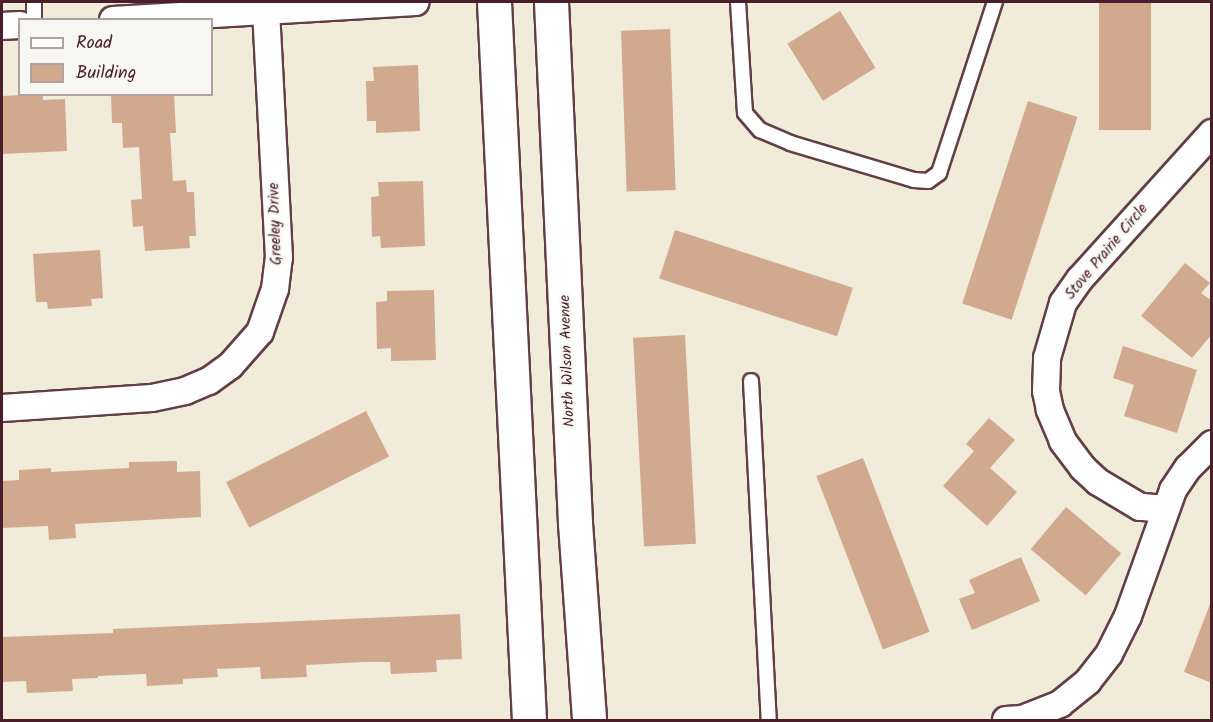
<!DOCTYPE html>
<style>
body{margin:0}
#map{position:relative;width:1213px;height:722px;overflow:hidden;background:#f0ecd9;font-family:Kalam,sans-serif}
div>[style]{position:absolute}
.building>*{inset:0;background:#d1a98e;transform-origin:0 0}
.roads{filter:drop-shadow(2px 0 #633e45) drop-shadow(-2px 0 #633e45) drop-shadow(0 2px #633e45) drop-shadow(0 -2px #633e45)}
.lane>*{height:14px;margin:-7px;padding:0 7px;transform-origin:7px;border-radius:7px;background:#fff}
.street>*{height:26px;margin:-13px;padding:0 13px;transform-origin:13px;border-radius:13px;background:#fff}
.secondary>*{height:33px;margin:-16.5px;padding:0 16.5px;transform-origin:16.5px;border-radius:16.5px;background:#fff}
span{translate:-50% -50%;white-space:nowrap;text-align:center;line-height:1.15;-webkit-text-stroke:5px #f6f6f2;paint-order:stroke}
.street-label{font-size:15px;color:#4a1f2b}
.frame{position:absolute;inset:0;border:3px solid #4a1f2b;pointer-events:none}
.legend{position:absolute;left:18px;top:18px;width:195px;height:78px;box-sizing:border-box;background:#f6f6f2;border:2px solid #b1a0a2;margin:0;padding:8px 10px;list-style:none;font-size:18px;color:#4a1f2b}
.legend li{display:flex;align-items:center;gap:12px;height:30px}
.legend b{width:30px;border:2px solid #b1a0a2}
</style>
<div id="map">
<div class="building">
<div style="left:1099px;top:2px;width:52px;height:128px"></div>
<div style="left:840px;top:11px;width:67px;height:62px;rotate:58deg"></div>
<div style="left:670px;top:29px;width:161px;height:49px;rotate:88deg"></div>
<div style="clip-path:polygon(418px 65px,420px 131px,376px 133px,376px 121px,367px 121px,366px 81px,374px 81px,373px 67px)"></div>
<div style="clip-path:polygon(43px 94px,43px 100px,65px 99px,67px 151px,2px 154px,2px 96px)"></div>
<div style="clip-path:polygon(111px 94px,174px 94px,176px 133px,170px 133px,173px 181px,186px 180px,187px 192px,194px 192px,196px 236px,189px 236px,190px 248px,145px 251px,143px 226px,133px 227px,131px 200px,142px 199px,139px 147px,123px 148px,122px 123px,112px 123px)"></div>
<div style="left:1028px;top:101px;width:52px;height:213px;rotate:18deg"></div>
<div style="clip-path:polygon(423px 181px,425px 246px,381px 248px,380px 236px,372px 237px,371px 197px,379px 196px,378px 182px)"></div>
<div style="left:675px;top:230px;width:187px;height:51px;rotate:18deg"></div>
<div style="clip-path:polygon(100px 250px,103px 298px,91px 299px,92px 306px,48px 309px,47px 302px,36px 302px,33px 254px)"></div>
<div style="clip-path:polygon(1185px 263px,1210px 283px,1201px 293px,1212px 301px,1212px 334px,1192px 358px,1141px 316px)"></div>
<div style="clip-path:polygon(434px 290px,436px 360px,391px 361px,391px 348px,377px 349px,376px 302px,387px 301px,387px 291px)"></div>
<div style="left:685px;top:335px;width:209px;height:52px;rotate:87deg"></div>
<div style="clip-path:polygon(1123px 346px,1197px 370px,1177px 433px,1124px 416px,1134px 385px,1113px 378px)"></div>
<div style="left:366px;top:411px;width:51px;height:157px;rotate:63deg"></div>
<div style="clip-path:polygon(989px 418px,1015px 440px,990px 468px,1017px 492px,987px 526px,943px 486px,974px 451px,966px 444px)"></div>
<div style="left:863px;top:458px;width:186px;height:50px;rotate:69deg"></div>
<div style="clip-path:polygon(177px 461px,177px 472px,200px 471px,201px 517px,75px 524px,76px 538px,49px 540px,48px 526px,2px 528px,2px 481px,19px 480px,19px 470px,51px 468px,51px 472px,129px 468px,129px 462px)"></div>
<div style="left:1066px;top:507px;width:72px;height:55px;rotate:40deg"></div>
<div style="clip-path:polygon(1021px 557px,1040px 601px,972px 630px,959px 599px,975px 593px,969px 580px)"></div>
<div style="clip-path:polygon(1210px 604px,1212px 605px,1212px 683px,1184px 672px)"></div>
<div style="clip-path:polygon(460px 614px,462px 659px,436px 660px,437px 672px,391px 674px,390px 662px,364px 662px,306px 665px,307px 677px,261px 679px,260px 667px,217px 669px,218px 677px,183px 679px,183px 684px,147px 686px,146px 674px,98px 676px,98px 678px,72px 679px,73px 691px,27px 693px,26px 681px,2px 682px,2px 637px,113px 633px,113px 629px)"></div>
</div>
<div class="roads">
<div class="lane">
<div style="left:34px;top:2px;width:18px;rotate:90deg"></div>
<div style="left:738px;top:2px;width:111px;rotate:86.4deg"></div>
<div style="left:745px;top:113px;width:23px;rotate:49deg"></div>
<div style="left:760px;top:130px;width:33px;rotate:23deg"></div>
<div style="left:790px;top:143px;width:129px;rotate:16.6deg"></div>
<div style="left:914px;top:180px;width:14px;rotate:4deg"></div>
<div style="left:928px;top:181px;width:14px;rotate:-36deg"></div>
<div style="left:939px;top:173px;width:180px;rotate:-71.9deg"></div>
<div style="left:751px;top:381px;width:339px;rotate:87deg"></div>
</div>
<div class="street">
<div style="left:113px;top:20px;width:303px;rotate:-3.4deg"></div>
<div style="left:2px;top:26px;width:18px;rotate:-3deg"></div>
<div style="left:2px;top:408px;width:150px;rotate:-3.8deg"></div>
<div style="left:152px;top:398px;width:34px;rotate:-12deg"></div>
<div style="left:185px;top:391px;width:26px;rotate:-23deg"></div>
<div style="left:209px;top:381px;width:26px;rotate:-36deg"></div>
<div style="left:230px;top:366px;width:45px;rotate:-48.6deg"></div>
<div style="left:260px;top:332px;width:46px;rotate:-70.8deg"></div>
<div style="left:275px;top:289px;width:31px;rotate:-83deg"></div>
<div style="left:279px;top:258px;width:247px;rotate:-93deg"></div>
<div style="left:1165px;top:509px;width:25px;rotate:-175deg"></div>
<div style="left:1140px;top:507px;width:49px;rotate:-149.2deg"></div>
<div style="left:1098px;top:482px;width:21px;rotate:-137deg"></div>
<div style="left:1083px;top:468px;width:34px;rotate:-127deg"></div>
<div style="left:1063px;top:441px;width:34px;rotate:-113deg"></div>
<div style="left:1050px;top:410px;width:19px;rotate:-102deg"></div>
<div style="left:1046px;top:391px;width:33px;rotate:-88deg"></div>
<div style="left:1047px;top:358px;width:57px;rotate:-73.8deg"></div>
<div style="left:1063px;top:303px;width:29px;rotate:-55deg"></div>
<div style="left:1080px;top:279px;width:197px;rotate:-47.9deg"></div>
<div style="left:1006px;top:720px;width:16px;rotate:-4deg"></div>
<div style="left:1022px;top:719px;width:41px;rotate:-21.5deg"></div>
<div style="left:1060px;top:704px;width:36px;rotate:-39deg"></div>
<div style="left:1088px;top:681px;width:34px;rotate:-52deg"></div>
<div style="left:1109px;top:654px;width:42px;rotate:-63.4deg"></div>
<div style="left:1128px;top:616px;width:134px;rotate:-70.3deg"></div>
<div style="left:1173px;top:490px;width:27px;rotate:-56deg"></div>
<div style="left:1188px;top:468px;width:34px;rotate:-45deg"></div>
</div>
<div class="secondary">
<div style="left:494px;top:2px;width:719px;rotate:87.21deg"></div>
<div style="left:551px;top:2px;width:522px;rotate:87.36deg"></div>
<div style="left:575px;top:523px;width:197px;rotate:85.9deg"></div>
</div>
</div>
<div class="street-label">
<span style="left:276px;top:224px;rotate:-92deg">Greeley Drive</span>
<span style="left:1107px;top:252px;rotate:-50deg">Stove Prairie Circle</span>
<span style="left:568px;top:361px;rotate:-92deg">North Wilson Avenue</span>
</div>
<div class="frame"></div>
<ul class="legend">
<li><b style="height:8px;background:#fff"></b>Road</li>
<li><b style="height:16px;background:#d1a98e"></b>Building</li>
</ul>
</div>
